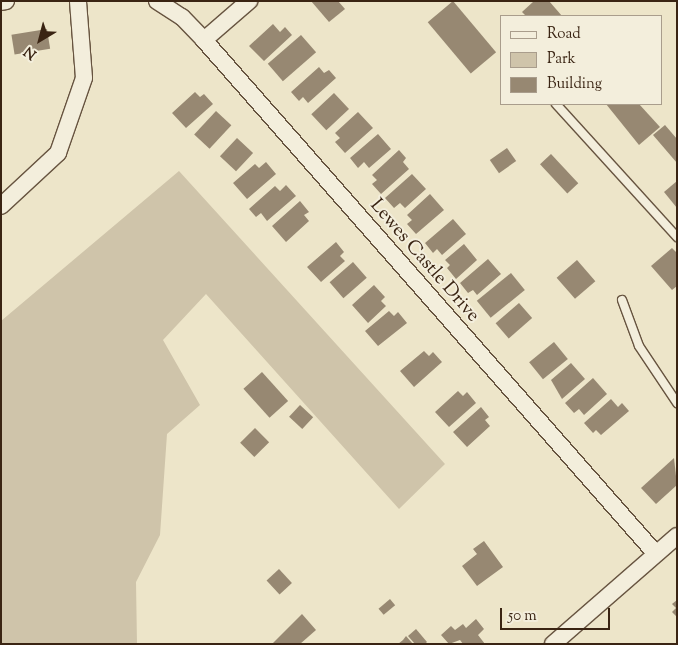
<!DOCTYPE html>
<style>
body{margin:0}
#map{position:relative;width:678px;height:645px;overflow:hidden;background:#ede5c9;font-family:"Sorts Mill Goudy",serif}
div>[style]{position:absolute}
.green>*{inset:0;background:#cfc4aa}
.building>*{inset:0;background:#978872;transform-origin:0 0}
.roads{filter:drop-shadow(1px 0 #675440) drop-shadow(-1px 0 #675440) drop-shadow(0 1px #675440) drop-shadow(0 -1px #675440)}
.service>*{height:8px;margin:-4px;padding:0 4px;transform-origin:4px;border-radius:4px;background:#f3eedc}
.minor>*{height:16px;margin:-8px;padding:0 8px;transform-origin:8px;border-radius:8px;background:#f3eedc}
span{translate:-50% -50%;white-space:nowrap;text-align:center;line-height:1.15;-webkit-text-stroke:4px #f3eedc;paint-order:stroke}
.street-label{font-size:19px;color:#3a2413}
.frame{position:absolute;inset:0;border:2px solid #3a2413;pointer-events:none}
.legend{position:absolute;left:500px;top:15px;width:162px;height:90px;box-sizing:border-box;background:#f3eedc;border:1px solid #a99d8c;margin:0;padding:6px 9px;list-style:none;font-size:15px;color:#3a2413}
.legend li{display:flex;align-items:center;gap:10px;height:25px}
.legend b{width:25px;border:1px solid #a99d8c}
.north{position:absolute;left:15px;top:15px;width:50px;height:50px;-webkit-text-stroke:4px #f3eedc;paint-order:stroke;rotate:217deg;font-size:14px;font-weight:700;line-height:20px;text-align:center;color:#3a2413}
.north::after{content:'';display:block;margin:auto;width:18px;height:22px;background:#3a2413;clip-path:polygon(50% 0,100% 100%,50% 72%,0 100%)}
.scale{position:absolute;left:500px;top:608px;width:110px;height:22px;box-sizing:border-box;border:2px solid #3a2413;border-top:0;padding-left:6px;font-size:15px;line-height:18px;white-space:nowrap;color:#3a2413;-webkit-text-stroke:4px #f3eedc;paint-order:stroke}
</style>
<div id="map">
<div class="green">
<div style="clip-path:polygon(179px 171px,445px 464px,399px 509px,206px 294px,163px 340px,200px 405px,167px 434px,160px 535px,136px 582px,137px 644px,1px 644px,1px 321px)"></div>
</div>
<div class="building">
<div style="clip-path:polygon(311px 1px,338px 1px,345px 9px,329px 22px)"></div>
<div style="left:453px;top:1px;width:67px;height:33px;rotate:50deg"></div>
<div style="clip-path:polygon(534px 1px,549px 1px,562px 16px,526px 16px,522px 12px)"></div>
<div style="clip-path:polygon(273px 24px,280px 32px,285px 27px,292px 35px,264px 61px,249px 46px)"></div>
<div style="left:47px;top:29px;width:20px;height:36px;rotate:81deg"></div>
<div style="left:301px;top:35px;width:23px;height:44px;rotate:49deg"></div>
<div style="clip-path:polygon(319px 67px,324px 73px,329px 70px,336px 78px,308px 103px,303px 97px,299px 101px,291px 92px)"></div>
<div style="clip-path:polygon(195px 92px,200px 97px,204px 94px,213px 104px,186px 128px,172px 113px)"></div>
<div style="left:334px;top:93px;width:22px;height:31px;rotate:47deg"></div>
<div style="clip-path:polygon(606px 104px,639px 104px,660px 127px,639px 145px)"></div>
<div style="left:216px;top:111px;width:21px;height:32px;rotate:43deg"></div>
<div style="clip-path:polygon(358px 112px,373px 128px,345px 153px,335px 142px,340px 138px,335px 133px)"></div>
<div style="clip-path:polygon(665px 125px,677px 139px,677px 163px,653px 135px)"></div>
<div style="clip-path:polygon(378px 134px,391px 149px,369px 168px,364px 162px,358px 168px,350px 158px)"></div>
<div style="left:237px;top:138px;width:22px;height:25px;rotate:43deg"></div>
<div style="left:507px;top:148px;width:16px;height:21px;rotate:55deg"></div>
<div style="clip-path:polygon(399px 150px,406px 158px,403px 162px,409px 169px,381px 194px,372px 184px,377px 180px,372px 175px)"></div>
<div style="left:551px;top:154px;width:40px;height:15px;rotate:47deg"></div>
<div style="clip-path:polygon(266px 162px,276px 174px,247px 199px,233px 183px,255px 164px,259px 168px)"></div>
<div style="clip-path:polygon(412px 174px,426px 189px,405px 208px,400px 203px,394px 208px,385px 198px)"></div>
<div style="clip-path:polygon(677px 181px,677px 208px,664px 192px)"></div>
<div style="clip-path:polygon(286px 185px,296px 196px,267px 221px,261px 213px,256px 217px,249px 209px,275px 186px,280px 191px)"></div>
<div style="clip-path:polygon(430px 194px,444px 210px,416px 234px,407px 224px,412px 220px,407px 215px)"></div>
<div style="clip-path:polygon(300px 201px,309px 212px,304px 215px,309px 221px,286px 242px,272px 226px)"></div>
<div style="clip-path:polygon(453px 219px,466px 234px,442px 255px,437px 249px,433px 253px,425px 243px)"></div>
<div style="clip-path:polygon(336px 242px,344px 252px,340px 256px,345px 261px,321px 282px,307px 267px)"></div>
<div style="clip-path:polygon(464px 244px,477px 260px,456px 279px,447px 268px,450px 265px,445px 260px)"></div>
<div style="clip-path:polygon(672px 248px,677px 253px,677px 286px,672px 290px,651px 266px)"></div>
<div style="clip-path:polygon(488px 259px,501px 274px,477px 295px,473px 290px,468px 293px,460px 283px)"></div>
<div style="left:577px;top:260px;width:28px;height:27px;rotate:49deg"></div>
<div style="left:353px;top:262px;width:21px;height:31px;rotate:49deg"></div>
<div style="left:511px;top:273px;width:22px;height:44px;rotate:51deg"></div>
<div style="clip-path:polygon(374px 285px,385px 297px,381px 301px,386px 306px,368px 323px,352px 305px)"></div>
<div style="left:519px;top:303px;width:20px;height:31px;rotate:49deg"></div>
<div style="clip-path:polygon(389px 311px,394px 316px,398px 312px,407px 323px,378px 346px,365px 331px)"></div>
<div style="left:554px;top:342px;width:22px;height:32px;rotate:51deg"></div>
<div style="clip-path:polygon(424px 351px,429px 356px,433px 352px,442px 362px,414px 387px,400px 371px)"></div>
<div style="clip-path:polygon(571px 363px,585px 379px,562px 399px,551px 380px)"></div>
<div style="left:262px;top:372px;width:39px;height:25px;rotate:48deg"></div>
<div style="clip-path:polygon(593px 378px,607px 394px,584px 415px,579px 409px,574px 413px,565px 403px)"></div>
<div style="clip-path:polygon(458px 391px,463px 396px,467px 392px,476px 403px,449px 427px,435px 412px)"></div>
<div style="clip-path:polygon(611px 399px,618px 407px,622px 403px,629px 411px,601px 435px,596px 430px,593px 433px,584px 423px)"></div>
<div style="left:300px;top:405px;width:18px;height:16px;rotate:43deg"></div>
<div style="clip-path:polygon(481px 407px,489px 417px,485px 420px,490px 426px,467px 447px,453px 432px)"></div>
<div style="left:255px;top:428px;width:20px;height:21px;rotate:45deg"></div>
<div style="clip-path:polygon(674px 458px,677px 485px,656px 504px,641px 488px)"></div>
<div style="clip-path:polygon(484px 541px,503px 567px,477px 586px,462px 566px,477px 554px,473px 549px)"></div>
<div style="left:279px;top:569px;width:19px;height:17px;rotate:47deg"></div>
<div style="left:390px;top:599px;width:8px;height:15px;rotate:50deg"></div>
<div style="clip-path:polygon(677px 600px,677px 617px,672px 612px,676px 608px,672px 604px)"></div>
<div style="clip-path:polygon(302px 614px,316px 630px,300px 644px,272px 644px)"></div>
<div style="clip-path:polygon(476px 619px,484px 629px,478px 635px,485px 644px,463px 644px,460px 640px,449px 644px,441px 635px,451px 626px,455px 630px,463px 624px,466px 628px)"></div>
<div style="clip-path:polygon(416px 629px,427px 642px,425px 644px,415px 644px,408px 636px)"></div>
<div style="clip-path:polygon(406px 636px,413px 644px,398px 644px,403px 640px)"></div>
</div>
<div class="roads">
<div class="service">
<div style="left:556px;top:104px;width:180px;rotate:47.7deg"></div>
<div style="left:622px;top:300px;width:49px;rotate:69.7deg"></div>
<div style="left:639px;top:346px;width:69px;rotate:56.3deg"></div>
</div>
<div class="minor">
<div style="left:157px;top:1px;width:30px;rotate:33deg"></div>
<div style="left:182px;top:17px;width:32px;rotate:46deg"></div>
<div style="left:204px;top:40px;width:684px;rotate:48.67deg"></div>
<div style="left:1px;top:2px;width:5px;rotate:-11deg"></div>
<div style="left:204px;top:40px;width:60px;rotate:-40.9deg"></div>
<div style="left:1px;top:206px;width:78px;rotate:-42.9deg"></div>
<div style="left:58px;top:153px;width:79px;rotate:-70.9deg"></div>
<div style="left:84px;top:78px;width:77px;rotate:-94.5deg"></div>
<div style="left:553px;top:644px;width:164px;rotate:-41.1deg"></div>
</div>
</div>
<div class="street-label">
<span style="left:424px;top:261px;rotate:49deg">Lewes Castle Drive</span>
</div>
<div class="frame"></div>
<ul class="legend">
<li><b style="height:6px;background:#f3eedc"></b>Road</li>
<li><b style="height:14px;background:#cfc4aa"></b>Park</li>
<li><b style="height:14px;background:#978872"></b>Building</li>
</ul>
<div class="north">N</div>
<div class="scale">50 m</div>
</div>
